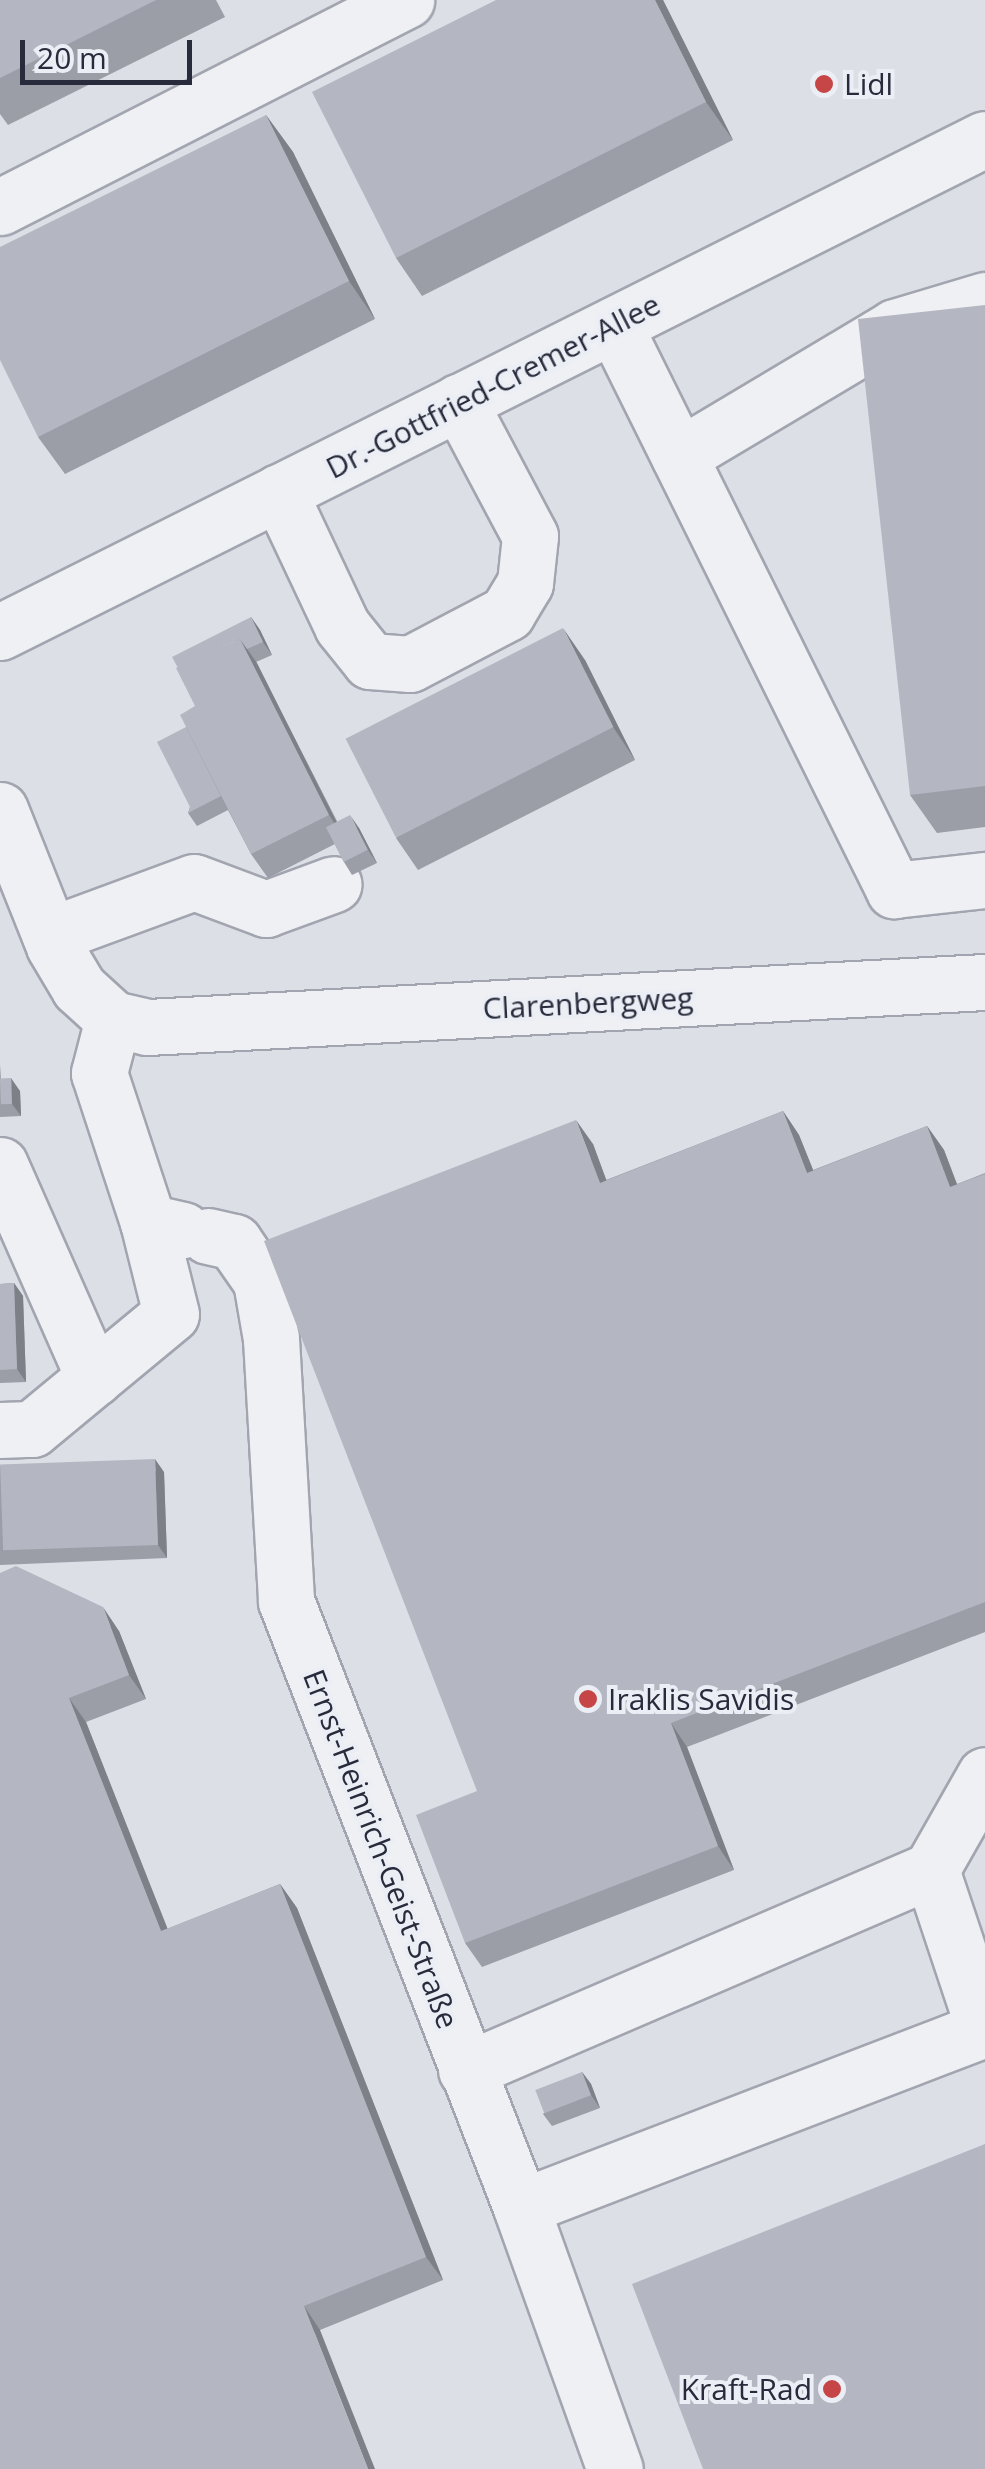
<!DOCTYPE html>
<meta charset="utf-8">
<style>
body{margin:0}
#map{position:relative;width:985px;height:2469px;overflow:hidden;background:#dcdfe6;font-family:"Open Sans",sans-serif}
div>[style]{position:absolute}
.roads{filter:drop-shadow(2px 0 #a2a5af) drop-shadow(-2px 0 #a2a5af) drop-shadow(0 2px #a2a5af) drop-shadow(0 -2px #a2a5af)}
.minor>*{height:55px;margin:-27.5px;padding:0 27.5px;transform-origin:27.5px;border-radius:27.5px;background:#eff0f4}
.wall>*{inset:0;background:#9b9da7}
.shaded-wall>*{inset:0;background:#7e8088}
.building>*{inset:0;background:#b4b7c2;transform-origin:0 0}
.dots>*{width:28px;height:28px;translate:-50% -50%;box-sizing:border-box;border:5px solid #ebeef4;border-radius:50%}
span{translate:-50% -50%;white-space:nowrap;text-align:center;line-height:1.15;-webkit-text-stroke:8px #ebeef4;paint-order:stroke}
.poi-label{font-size:30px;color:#272b3b}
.left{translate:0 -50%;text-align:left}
.right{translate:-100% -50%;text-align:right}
.street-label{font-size:30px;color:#272b3b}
.scale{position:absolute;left:20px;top:40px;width:172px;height:45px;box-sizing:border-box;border:5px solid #272b3b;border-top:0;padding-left:12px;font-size:30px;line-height:35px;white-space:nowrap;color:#272b3b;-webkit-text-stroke:8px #ebeef4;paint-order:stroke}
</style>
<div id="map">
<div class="roads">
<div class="minor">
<div style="left:0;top:207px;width:456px;rotate:-27deg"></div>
<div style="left:614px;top:325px;width:631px;rotate:63.64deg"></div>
<div style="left:894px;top:890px;width:92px;rotate:-6.3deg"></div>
<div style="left:679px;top:456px;width:252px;rotate:-30.8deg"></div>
<div style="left:895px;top:327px;width:94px;rotate:-16.7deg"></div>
<div style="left:279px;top:492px;width:148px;rotate:64.8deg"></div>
<div style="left:342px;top:626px;width:45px;rotate:51.3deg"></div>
<div style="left:370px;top:661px;width:40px;rotate:4.3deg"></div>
<div style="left:410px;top:664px;width:110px;rotate:-27.7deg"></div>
<div style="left:507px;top:613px;width:35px;rotate:-59deg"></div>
<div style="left:525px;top:583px;width:47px;rotate:-83.9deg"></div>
<div style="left:530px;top:536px;width:152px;rotate:-117.9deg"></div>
<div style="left:0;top:632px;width:1101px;rotate:-26.59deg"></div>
<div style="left:0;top:810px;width:146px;rotate:68.3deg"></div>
<div style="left:54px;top:946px;width:49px;rotate:59.2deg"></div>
<div style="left:79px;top:988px;width:46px;rotate:42.4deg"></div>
<div style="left:113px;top:1019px;width:36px;rotate:13deg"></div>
<div style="left:148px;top:1027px;width:838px;rotate:-3.08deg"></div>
<div style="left:50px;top:935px;width:153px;rotate:-20.2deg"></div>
<div style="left:194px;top:882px;width:77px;rotate:20.6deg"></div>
<div style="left:266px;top:909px;width:72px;rotate:-20.2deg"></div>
<div style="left:113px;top:1019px;width:56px;rotate:104.5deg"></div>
<div style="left:99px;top:1073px;width:157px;rotate:71.8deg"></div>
<div style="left:148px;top:1222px;width:36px;rotate:13deg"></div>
<div style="left:0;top:1165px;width:233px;rotate:66.2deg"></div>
<div style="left:208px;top:1236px;width:27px;rotate:13deg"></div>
<div style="left:234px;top:1242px;width:47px;rotate:55.3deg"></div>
<div style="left:261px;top:1281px;width:59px;rotate:80.2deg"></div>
<div style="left:271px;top:1339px;width:262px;rotate:86.7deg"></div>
<div style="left:286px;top:1601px;width:650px;rotate:68.8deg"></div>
<div style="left:521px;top:2207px;width:278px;rotate:70.3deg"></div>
<div style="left:0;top:1430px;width:32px;rotate:-2deg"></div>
<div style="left:32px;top:1429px;width:180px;rotate:-39.6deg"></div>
<div style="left:171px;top:1314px;width:95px;rotate:-104deg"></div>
<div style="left:466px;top:2070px;width:506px;rotate:-23.27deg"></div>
<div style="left:931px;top:1870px;width:109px;rotate:-60.4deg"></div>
<div style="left:521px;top:2207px;width:496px;rotate:-21deg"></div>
<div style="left:984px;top:2029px;width:168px;rotate:-108.4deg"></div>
</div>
</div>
<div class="wall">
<div style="clip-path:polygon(0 0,216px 0,225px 17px,8px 125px,0 114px)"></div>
<div style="clip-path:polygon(496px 0,663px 0,733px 140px,422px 296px,396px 258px)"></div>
<div style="clip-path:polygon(266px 115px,293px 152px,375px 319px,65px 474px,38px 437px)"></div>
<div style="clip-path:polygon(985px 305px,985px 827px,937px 833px,910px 795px)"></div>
<div style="clip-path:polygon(251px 617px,260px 630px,272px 655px,256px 662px,338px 823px,359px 828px,377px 863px,352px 875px,344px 862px,335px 844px,268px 878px,251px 854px,228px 810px,197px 826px,188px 813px,190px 807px,186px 727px,195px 706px)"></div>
<div style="clip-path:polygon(585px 660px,635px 760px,418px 870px,396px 838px)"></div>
<div style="clip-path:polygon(0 1064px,1px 1079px,20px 1091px,21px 1116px,0 1117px)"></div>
<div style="clip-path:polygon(783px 1111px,799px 1135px,813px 1170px,927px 1126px,944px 1150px,957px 1184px,985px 1173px,985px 1632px,687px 1747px,734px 1870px,482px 1967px,465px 1943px,477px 1791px,593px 1144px,606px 1180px)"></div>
<div style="clip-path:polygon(14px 1283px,23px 1296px,26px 1382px,0 1383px,0 1284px)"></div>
<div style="clip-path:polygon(0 1466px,164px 1472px,167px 1558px,0 1565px)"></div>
<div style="clip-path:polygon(0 1573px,119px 1631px,146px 1699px,86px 1722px,167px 1929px,280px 1884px,297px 1908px,443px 2280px,320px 2330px,0 2469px)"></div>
<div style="clip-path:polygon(582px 2072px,591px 2084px,600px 2108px,552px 2126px,543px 2114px)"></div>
</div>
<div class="shaded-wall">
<div style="clip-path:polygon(655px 0,663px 0,733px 140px,706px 102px)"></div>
<div style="clip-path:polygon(266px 115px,293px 152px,375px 319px,349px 281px)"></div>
<div style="clip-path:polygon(251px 617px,260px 630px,272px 655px,263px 642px)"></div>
<div style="clip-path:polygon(563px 628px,585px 660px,635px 760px,613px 727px)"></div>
<div style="clip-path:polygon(240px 639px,257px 663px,345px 839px,329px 815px)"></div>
<div style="clip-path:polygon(350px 815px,359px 828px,377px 863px,368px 850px)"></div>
<div style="clip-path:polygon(11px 1078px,20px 1091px,21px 1116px,12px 1104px)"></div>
<div style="clip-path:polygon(783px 1111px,799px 1135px,824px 1197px,807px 1173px)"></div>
<div style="clip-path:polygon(576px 1120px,593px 1144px,616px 1206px,600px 1183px)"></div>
<div style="clip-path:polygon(927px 1126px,944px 1150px,967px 1211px,950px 1187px)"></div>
<div style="clip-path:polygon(14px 1283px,23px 1296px,26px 1382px,17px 1369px)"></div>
<div style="clip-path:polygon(155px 1459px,164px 1472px,167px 1558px,158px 1545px)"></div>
<div style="clip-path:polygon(103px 1607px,119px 1631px,146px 1699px,129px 1675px)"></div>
<div style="clip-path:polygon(69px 1698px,86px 1722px,178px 1955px,161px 1931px)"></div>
<div style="clip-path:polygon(671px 1723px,687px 1747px,734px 1870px,718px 1846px)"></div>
<div style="clip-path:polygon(280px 1884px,297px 1908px,443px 2280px,426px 2257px)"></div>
<div style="clip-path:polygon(582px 2072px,591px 2084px,600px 2108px,591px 2095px)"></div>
<div style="clip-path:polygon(304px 2306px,320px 2330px,375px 2469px,368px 2469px)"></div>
</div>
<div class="building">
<div style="clip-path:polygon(0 0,156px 0,0 78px)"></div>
<div style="clip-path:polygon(496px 0,655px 0,706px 102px,396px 258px,312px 92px)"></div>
<div style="clip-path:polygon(266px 115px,349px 281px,38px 437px,0 360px,0 247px)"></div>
<div style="clip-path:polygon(985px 305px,985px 786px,910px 795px,858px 319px)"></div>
<div style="clip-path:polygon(251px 617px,263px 642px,247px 649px,240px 639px,178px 668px,172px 657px)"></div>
<div style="left:563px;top:628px;width:111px;height:244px;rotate:63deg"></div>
<div style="clip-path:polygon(240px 639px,329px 815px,251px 854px,180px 715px,195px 706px,176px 668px)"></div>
<div style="clip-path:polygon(186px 727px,221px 796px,188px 813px,190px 807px,157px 742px)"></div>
<div style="left:350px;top:815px;width:39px;height:27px;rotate:63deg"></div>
<div style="left:11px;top:1078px;width:26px;height:11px;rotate:88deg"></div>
<div style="clip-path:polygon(783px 1111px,807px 1173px,927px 1126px,950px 1187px,985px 1174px,985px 1602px,671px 1723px,718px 1846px,465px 1943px,416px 1815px,477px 1791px,264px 1241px,576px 1120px,600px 1183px)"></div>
<div style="clip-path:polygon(14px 1283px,17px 1369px,0 1370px,0 1284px)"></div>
<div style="left:155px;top:1459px;width:86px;height:155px;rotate:88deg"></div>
<div style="clip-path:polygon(16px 1566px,103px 1607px,129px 1675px,69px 1698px,161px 1931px,280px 1884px,426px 2257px,304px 2306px,368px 2469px,0 2469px,0 1573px)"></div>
<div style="left:582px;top:2072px;width:25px;height:50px;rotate:69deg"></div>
<div style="clip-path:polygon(985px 2144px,985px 2469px,703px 2469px,632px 2284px)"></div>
</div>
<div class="dots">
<div style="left:824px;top:84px;background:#c64647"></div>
<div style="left:588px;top:1699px;background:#c64647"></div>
<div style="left:832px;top:2389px;background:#c64647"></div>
</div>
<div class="poi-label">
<span class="left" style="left:844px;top:84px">Lidl</span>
<span class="left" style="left:608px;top:1699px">Iraklis Savidis</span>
<span class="right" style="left:812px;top:2389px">Kraft-Rad</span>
</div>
<div class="street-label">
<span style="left:493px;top:386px;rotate:-27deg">Dr.-Gottfried-Cremer-Allee</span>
<span style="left:588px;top:1003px;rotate:-3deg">Clarenbergweg</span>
<span style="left:381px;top:1849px;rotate:69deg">Ernst-Heinrich-Geist-Straße</span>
</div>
<div class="scale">20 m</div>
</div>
